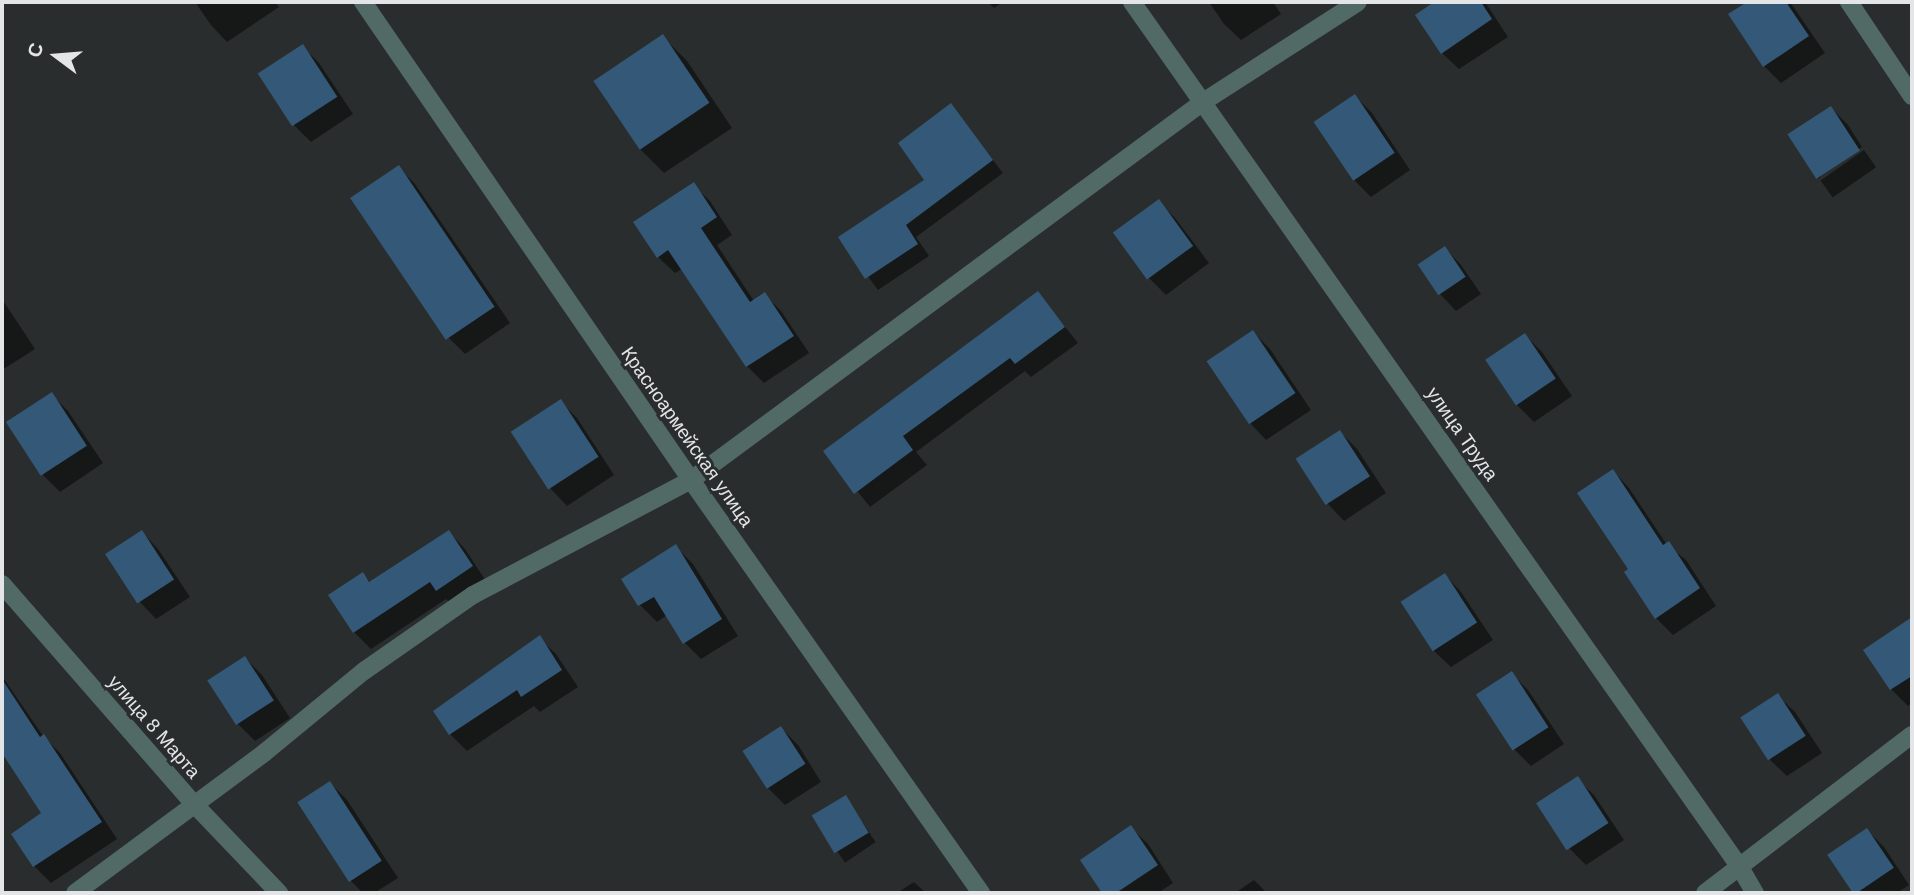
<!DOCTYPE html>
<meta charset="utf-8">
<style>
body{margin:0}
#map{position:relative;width:1914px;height:895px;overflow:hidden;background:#2a2d2d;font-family:Helvetica,sans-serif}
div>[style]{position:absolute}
.shadow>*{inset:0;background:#0007;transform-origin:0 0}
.building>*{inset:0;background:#345878;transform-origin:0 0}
.minor>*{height:18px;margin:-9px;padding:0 9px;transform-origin:9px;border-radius:9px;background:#516a66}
.tertiary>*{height:18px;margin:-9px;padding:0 9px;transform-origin:9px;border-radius:9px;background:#516a66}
span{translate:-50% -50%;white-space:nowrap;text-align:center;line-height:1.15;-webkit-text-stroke:6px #2a2d2d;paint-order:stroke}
.street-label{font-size:19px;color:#e3e5e6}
.frame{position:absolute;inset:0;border:4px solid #e3e5e6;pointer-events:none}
.north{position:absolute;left:21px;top:21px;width:70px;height:70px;-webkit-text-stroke:5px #2a2d2d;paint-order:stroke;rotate:286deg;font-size:19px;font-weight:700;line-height:28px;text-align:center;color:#e3e5e6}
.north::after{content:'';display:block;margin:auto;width:24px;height:32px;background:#e3e5e6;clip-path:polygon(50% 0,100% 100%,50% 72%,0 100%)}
</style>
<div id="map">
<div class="shadow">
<div style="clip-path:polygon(195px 2px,275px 2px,279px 7px,227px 42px,211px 25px)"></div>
<div style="clip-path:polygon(988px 2px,1003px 2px,994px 8px)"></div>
<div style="clip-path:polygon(1209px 2px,1273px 2px,1281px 14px,1241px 40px,1224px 24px)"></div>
<div style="clip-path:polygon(1437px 2px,1485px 2px,1508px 37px,1459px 69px,1442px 53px,1417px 15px)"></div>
<div style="clip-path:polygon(1750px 2px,1790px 2px,1825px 53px,1781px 83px,1764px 66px,1730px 15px)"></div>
<div style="clip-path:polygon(663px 37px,687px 61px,732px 128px,664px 173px,640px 149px)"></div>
<div style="clip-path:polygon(303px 47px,319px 63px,353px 114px,311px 142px,294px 125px)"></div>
<div style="clip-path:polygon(1355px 96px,1372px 113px,1410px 170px,1371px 197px,1354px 180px)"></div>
<div style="clip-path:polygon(951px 106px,1003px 173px,916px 237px,929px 256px,878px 290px,840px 238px,927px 180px)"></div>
<div style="clip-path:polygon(1831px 108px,1848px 125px,1862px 147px,1820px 175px,1820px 179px,1790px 136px)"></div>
<div style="left:1864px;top:150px;width:21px;height:53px;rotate:55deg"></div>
<div style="clip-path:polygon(398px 167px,415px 184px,510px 323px,465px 354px,448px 337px,352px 198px)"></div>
<div style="clip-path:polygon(693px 185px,710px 201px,732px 235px,717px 245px,754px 301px,764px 294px,781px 311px,809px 353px,764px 383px,747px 366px,682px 269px,675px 273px,658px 257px)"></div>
<div style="clip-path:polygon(1158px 201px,1175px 218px,1209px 263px,1166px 295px,1149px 278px,1116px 232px)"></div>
<div style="clip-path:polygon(1445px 248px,1461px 265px,1481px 294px,1456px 311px,1440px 294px,1420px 265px)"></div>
<div style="clip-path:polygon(1038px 293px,1078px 343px,1031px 377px,1025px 371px,916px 452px,927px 465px,870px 507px,826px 452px)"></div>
<div style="clip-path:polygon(2px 299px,35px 349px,2px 370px)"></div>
<div style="clip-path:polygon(1253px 332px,1270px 349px,1311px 410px,1266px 440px,1250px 423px,1209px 361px)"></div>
<div style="clip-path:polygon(1525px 335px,1542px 352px,1572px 396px,1534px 422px,1517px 405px)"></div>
<div style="clip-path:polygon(52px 395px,68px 411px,103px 463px,60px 492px,43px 475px)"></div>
<div style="clip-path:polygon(561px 402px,577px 418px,614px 475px,567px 506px,551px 489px,514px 433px)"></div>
<div style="clip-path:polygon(1340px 432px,1357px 449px,1386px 493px,1344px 521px,1328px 504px,1298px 460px)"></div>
<div style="clip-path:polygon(1613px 471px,1629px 488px,1667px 545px,1686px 560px,1716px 606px,1673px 635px,1656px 618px,1630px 570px)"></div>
<div style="clip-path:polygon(142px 532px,158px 549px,190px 597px,156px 619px,140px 602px,108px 554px)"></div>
<div style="clip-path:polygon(449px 532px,465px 549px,488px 584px,454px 606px,446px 599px,371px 649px,354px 632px,362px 574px,371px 583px)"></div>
<div style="clip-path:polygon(676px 547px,693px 564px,738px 636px,701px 659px,685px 643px,667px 615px,657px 622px,640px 605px,623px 580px)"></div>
<div style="clip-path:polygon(1445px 575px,1461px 592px,1493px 640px,1451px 667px,1434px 651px)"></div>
<div style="clip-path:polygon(1912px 619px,1912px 703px,1908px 706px,1891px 689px,1865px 650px)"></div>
<div style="clip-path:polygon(539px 638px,556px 654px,578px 687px,540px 712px,534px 706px,467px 751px,450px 734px)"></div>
<div style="clip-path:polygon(245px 658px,262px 675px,290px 718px,255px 741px,238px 724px)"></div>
<div style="clip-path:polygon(1512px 674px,1528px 690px,1564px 744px,1531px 766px,1514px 749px)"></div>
<div style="clip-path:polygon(2px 676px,43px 736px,60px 753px,117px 839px,51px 883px,34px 866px,13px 834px,44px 814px,2px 750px)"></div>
<div style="clip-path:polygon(1778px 696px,1795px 712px,1822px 753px,1787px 776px,1770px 760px)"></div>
<div style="clip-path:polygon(781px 728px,798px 745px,821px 782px,785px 805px,768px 788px,745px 752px)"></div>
<div style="clip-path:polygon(1577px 779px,1594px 795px,1624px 840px,1586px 865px,1569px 848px)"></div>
<div style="clip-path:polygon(330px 783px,347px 800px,398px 878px,374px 893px,363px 893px,351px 881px)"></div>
<div style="left:846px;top:798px;width:53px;height:37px;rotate:56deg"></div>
<div style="clip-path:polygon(1131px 828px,1148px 844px,1173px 883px,1158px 893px,1104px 893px,1082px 860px)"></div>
<div style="clip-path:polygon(1867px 830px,1884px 847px,1909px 885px,1897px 893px,1855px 893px,1830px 855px)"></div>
<div style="clip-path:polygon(1254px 880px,1267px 893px,1235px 893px)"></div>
<div style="clip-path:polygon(914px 882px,926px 893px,897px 893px)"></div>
</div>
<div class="building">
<div style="clip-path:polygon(1434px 2px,1481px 2px,1492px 19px,1441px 54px,1415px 15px)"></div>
<div style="clip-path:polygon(1747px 2px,1786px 2px,1809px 36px,1763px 67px,1728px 14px)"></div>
<div style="left:663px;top:34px;width:83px;height:84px;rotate:56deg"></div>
<div style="left:303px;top:44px;width:63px;height:54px;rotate:57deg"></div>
<div style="left:1355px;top:94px;width:71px;height:50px;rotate:56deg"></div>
<div style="clip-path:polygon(951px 103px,993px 160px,906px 225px,918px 244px,865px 279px,838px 237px,924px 180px,898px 143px)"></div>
<div style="left:1831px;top:106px;width:53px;height:52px;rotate:57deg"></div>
<div style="left:399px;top:165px;width:171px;height:59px;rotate:56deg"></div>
<div style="clip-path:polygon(694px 182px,717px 217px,701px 228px,750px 302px,765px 292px,794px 336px,746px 367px,668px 250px,657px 258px,633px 222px)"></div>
<div style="left:1159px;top:199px;width:58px;height:57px;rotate:54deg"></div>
<div style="left:1445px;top:246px;width:37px;height:33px;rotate:56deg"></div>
<div style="clip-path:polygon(1038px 291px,1065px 327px,1015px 364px,1010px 358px,903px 436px,913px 450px,854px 494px,823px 451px)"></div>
<div style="left:1253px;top:330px;width:76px;height:56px;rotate:56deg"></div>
<div style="left:1525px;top:333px;width:55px;height:48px;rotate:56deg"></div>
<div style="left:52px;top:392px;width:64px;height:55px;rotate:57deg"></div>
<div style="left:561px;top:399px;width:69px;height:60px;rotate:57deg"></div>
<div style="left:1340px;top:430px;width:55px;height:53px;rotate:57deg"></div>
<div style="clip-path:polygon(1613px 469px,1663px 545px,1669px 541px,1700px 588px,1655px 619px,1624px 572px,1628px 569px,1577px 493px)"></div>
<div style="left:142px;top:530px;width:59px;height:44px;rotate:57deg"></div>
<div style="clip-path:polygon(449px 530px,473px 566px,436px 591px,430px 582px,353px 633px,328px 595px,363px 572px,369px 582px)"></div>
<div style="clip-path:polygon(676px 544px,722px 619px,683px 644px,654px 597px,638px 606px,621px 579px)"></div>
<div style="left:1445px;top:573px;width:59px;height:53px;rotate:57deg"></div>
<div style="clip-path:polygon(1912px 617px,1912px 676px,1890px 690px,1863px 650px)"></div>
<div style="clip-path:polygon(540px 635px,562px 670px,521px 697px,517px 690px,449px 735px,433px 711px)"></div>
<div style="left:245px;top:656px;width:53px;height:45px;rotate:57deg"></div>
<div style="left:1512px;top:671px;width:67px;height:43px;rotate:57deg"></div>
<div style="clip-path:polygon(2px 679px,40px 737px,44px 734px,102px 822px,33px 867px,11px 834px,41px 813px,2px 753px)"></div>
<div style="left:1778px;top:693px;width:51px;height:45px;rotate:57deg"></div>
<div style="left:781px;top:726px;width:45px;height:46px;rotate:57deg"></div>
<div style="left:1578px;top:776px;width:56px;height:50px;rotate:57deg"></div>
<div style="left:330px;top:781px;width:95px;height:39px;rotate:57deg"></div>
<div style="left:846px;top:795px;width:44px;height:40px;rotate:59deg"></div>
<div style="clip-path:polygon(1131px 825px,1158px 865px,1116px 893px,1102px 893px,1080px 860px)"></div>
<div style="left:1867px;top:828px;width:48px;height:48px;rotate:56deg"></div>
</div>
<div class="minor">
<div style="left:1132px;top:2px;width:1060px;rotate:54.91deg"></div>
<div style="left:1741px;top:869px;width:28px;rotate:60deg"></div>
<div style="left:1849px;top:2px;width:113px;rotate:56.2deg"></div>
<div style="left:2px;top:584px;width:293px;rotate:48.9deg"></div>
<div style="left:195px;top:805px;width:122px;rotate:46.3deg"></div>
<div style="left:75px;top:893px;width:235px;rotate:-36.5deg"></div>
<div style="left:264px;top:753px;width:129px;rotate:-39.4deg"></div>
<div style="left:364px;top:671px;width:133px;rotate:-34.9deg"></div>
<div style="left:473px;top:595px;width:246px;rotate:-27.8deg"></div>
<div style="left:691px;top:480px;width:636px;rotate:-36.44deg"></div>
<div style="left:1203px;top:102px;width:184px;rotate:-32.8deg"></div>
<div style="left:1705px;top:893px;width:260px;rotate:-37.4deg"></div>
</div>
<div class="tertiary">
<div style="left:363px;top:2px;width:580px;rotate:55.54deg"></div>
<div style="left:691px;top:480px;width:505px;rotate:54.92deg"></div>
</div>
<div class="street-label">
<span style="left:1462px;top:434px;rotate:55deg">улица Труда</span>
<span style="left:687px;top:437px;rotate:55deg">Красноармейская улица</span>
<span style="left:154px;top:727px;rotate:49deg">улица 8 Марта</span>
</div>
<div class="frame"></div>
<div class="north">С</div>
</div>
